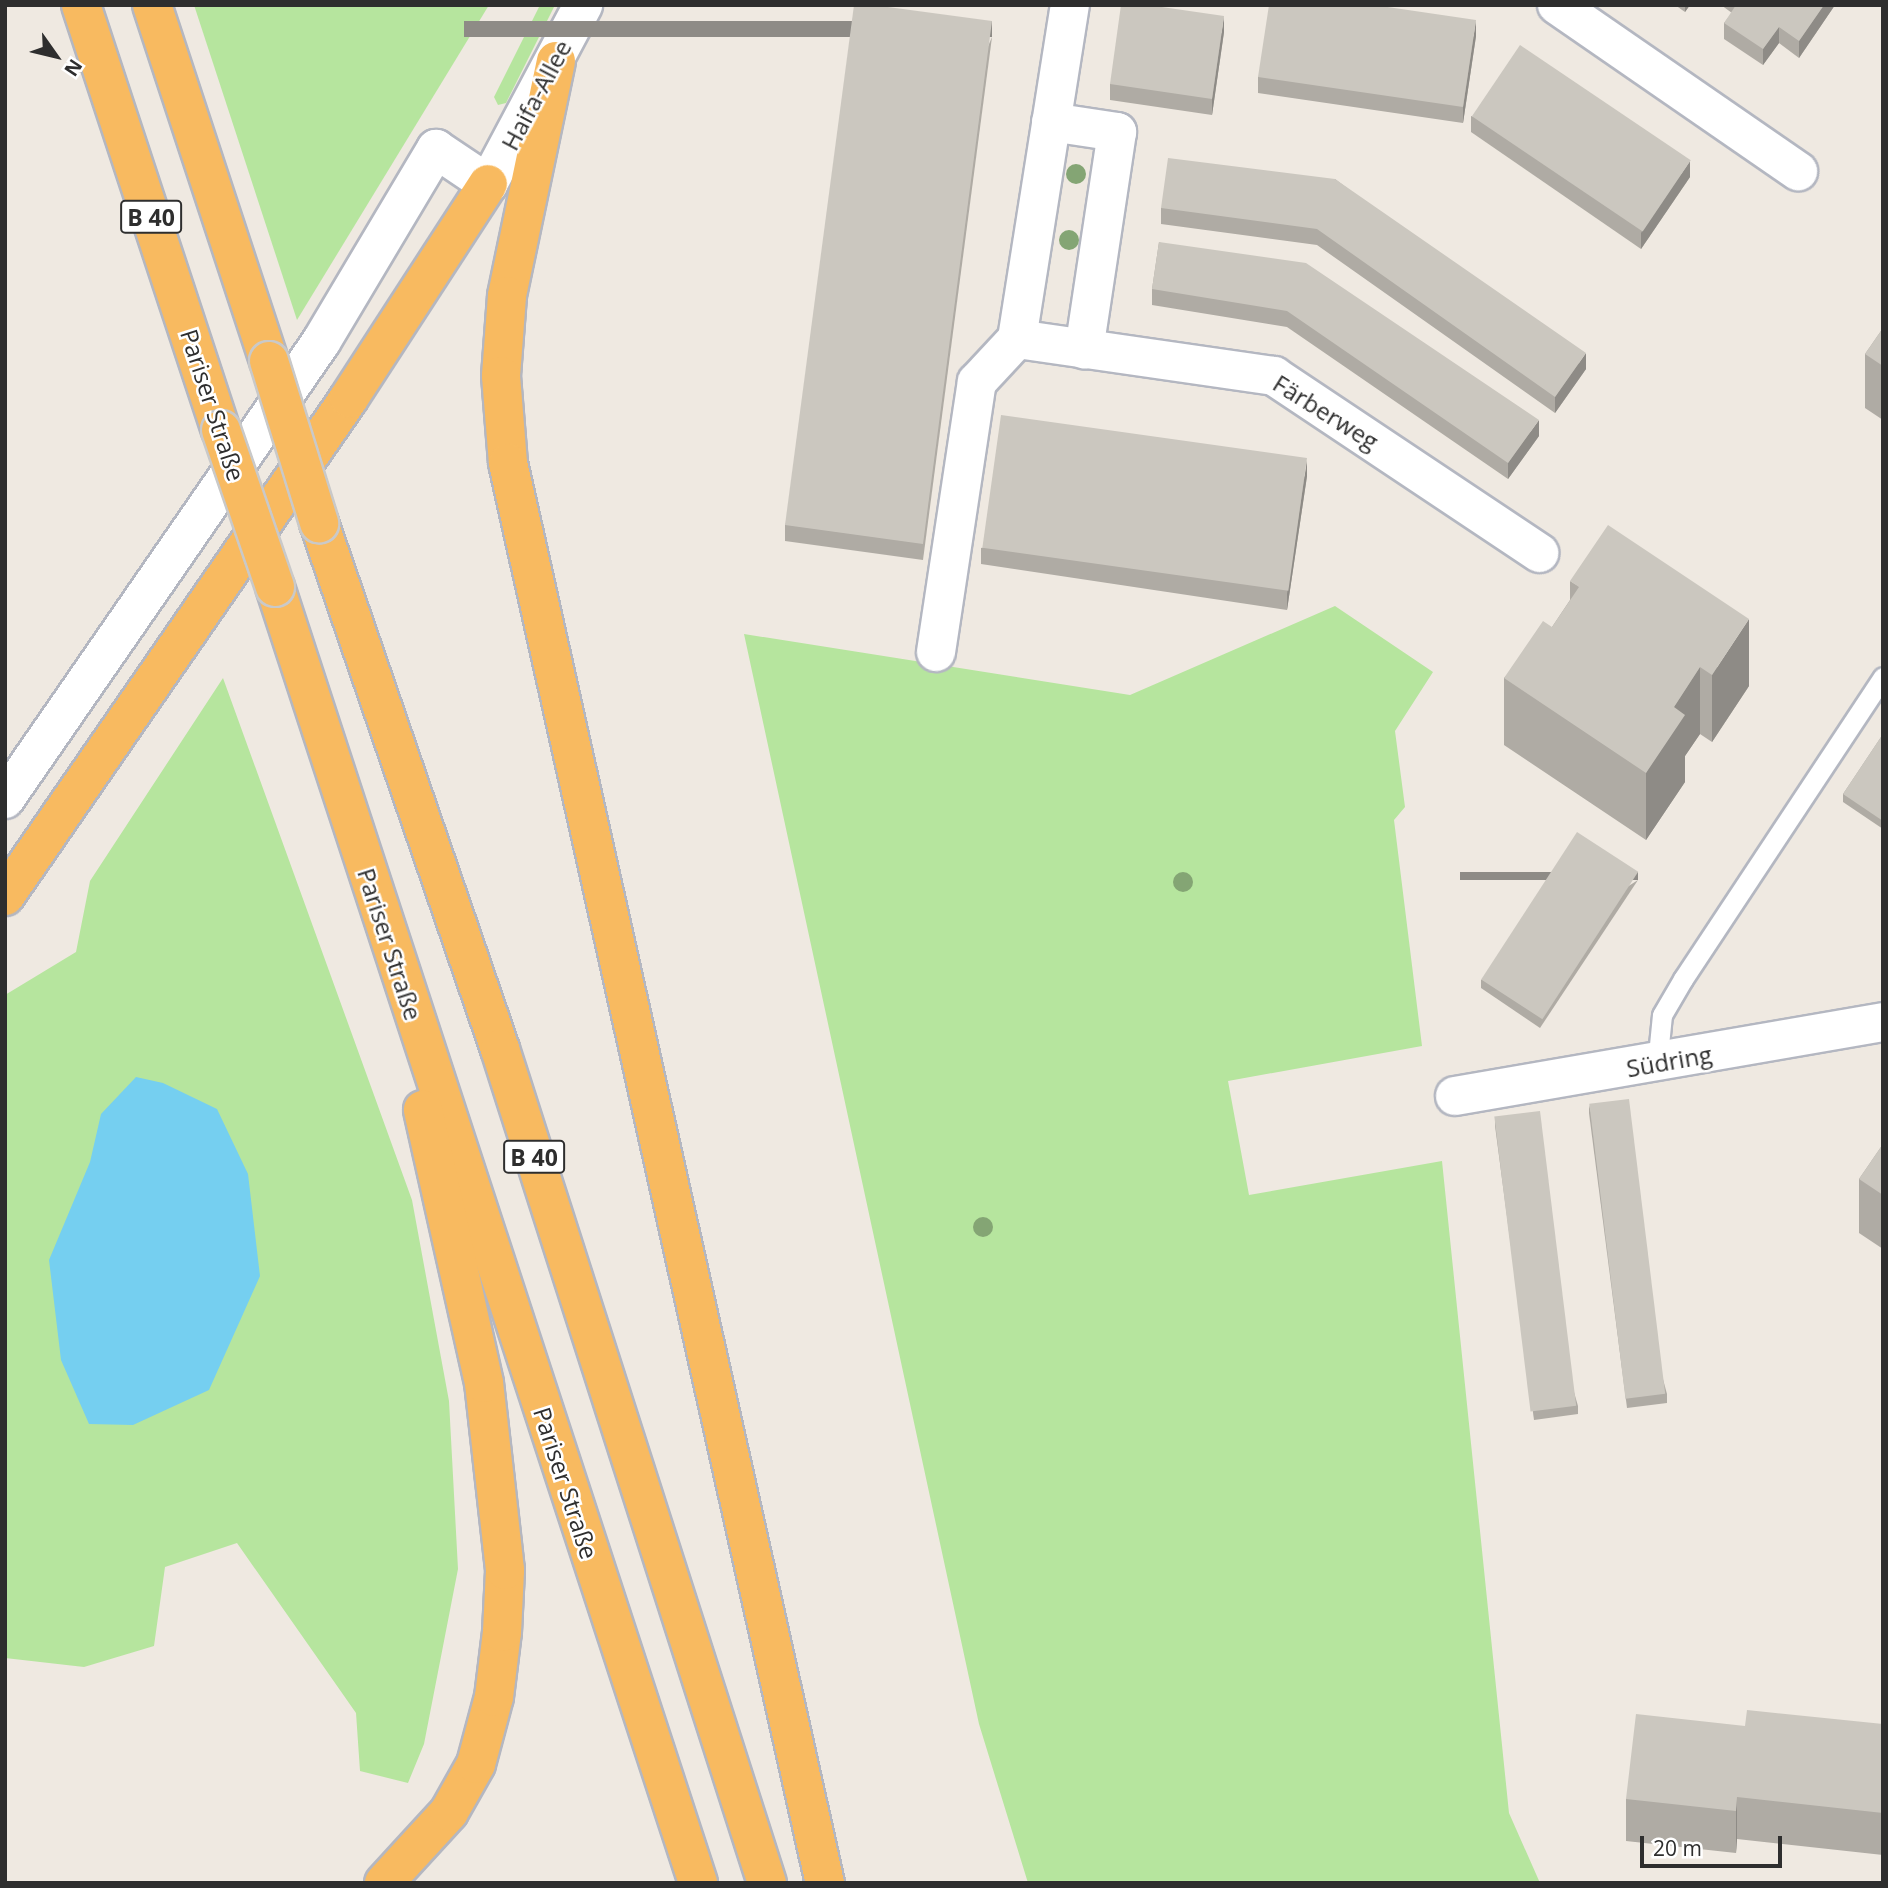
<!DOCTYPE html>
<meta charset="utf-8">
<style>
body{margin:0}
#map{position:relative;width:1888px;height:1888px;overflow:hidden;background:#efe9e1;font-family:"Open Sans",sans-serif}
div>[style]{position:absolute}
.green>*{inset:0;background:#b6e59e}
.water>*{inset:0;background:#75cff0}
.roads{filter:drop-shadow(2px 0 #b4b7c1) drop-shadow(-2px 0 #b4b7c1) drop-shadow(0 2px #b4b7c1) drop-shadow(0 -2px #b4b7c1)}
.service>*{height:19px;margin:-9.5px;padding:0 9.5px;transform-origin:9.5px;border-radius:9.5px;background:#fff}
.minor>*{height:38px;margin:-19px;padding:0 19px;transform-origin:19px;border-radius:19px;background:#fff}
.tertiary>*{height:38px;margin:-19px;padding:0 19px;transform-origin:19px;border-radius:19px;background:#fff}
.trunk>*{height:38px;margin:-19px;padding:0 19px;transform-origin:19px;border-radius:19px;background:#f8ba60}
.bridges{filter:drop-shadow(2px 0 #c9c9c9) drop-shadow(-2px 0 #c9c9c9) drop-shadow(0 2px #c9c9c9) drop-shadow(0 -2px #c9c9c9)}
.trunk-bridge>*{height:38px;margin:-19px;padding:0 19px;transform-origin:19px;border-radius:19px;background:#f8ba60}
.trees>*{width:20px;height:20px;margin:-10px;border-radius:50%;background:#84a574}
.wall>*{inset:0;background:#afaba4}
.shaded-wall>*{inset:0;background:#8e8b86;transform-origin:0 0}
.building>*{inset:0;background:#cbc7bf;transform-origin:0 0}
span{translate:-50% -50%;white-space:nowrap;text-align:center;line-height:1.15;-webkit-text-stroke:5px #fff;paint-order:stroke}
.shield-label span{padding:2px 5px;background:#fff;border:2px solid;border-radius:5px;-webkit-text-stroke-width:0}
.shield-label{font-size:23px;color:#2e2e2e;font-weight:700}
.street-label{font-size:24px;color:#2e2e2e}
.frame{position:absolute;inset:0;border:7px solid #2e2e2e;pointer-events:none}
.north{position:absolute;left:21px;top:21px;width:70px;height:70px;-webkit-text-stroke:5px #fff;paint-order:stroke;rotate:124deg;font-size:19px;font-weight:700;line-height:28px;text-align:center;color:#2e2e2e}
.north::after{content:'';display:block;margin:auto;width:24px;height:32px;background:#2e2e2e;clip-path:polygon(50% 0,100% 100%,50% 72%,0 100%)}
.scale{position:absolute;left:1640px;top:1836px;width:142px;height:32px;box-sizing:border-box;border:4px solid #2e2e2e;border-top:0;padding-left:9px;font-size:21px;line-height:24px;white-space:nowrap;color:#2e2e2e;-webkit-text-stroke:5px #fff;paint-order:stroke}
</style>
<div id="map">
<div class="green">
<div style="clip-path:polygon(194px 5px,489px 5px,297px 320px)"></div>
<div style="clip-path:polygon(540px 5px,555px 5px,506px 103px,498px 105px,494px 97px)"></div>
<div style="clip-path:polygon(1335px 606px,1433px 672px,1395px 731px,1405px 807px,1394px 820px,1422px 1046px,1228px 1081px,1249px 1195px,1442px 1161px,1509px 1813px,1540px 1883px,1028px 1883px,979px 1724px,744px 634px,1130px 695px)"></div>
<div style="clip-path:polygon(223px 678px,412px 1200px,449px 1401px,458px 1569px,424px 1744px,408px 1783px,360px 1771px,356px 1713px,237px 1543px,165px 1567px,154px 1646px,84px 1667px,5px 1658px,5px 995px,76px 952px,90px 881px)"></div>
</div>
<div class="water">
<div style="clip-path:polygon(136px 1077px,163px 1083px,217px 1109px,248px 1174px,260px 1276px,209px 1390px,133px 1425px,89px 1424px,61px 1360px,49px 1260px,90px 1162px,101px 1114px)"></div>
</div>
<div class="roads">
<div class="service">
<div style="left:1657px;top:1065px;width:50px;rotate:-84.3deg"></div>
<div style="left:1662px;top:1015px;width:42px;rotate:-59.7deg"></div>
<div style="left:1683px;top:979px;width:362px;rotate:-56.5deg"></div>
</div>
<div class="minor">
<div style="left:1557px;top:5px;width:293px;rotate:34.6deg"></div>
<div style="left:1051px;top:122px;width:67px;rotate:8.6deg"></div>
<div style="left:1117px;top:132px;width:220px;rotate:98.6deg"></div>
<div style="left:1017px;top:339px;width:260px;rotate:8.2deg"></div>
<div style="left:1274px;top:376px;width:319px;rotate:33.7deg"></div>
<div style="left:936px;top:652px;width:273px;rotate:-81.4deg"></div>
<div style="left:977px;top:382px;width:59px;rotate:-47.1deg"></div>
<div style="left:1017px;top:339px;width:338px;rotate:-81deg"></div>
<div style="left:5px;top:799px;width:556px;rotate:-55.34deg"></div>
<div style="left:321px;top:342px;width:225px;rotate:-59.2deg"></div>
<div style="left:436px;top:149px;width:63px;rotate:33.9deg"></div>
<div style="left:1455px;top:1096px;width:434px;rotate:-9.8deg"></div>
</div>
<div class="tertiary">
<div style="left:488px;top:184px;width:203px;rotate:-62deg"></div>
</div>
<div class="trunk">
<div style="left:81px;top:5px;width:447px;rotate:71.8deg"></div>
<div style="left:152px;top:5px;width:375px;rotate:71.8deg"></div>
<div style="left:556px;top:61px;width:240px;rotate:101.8deg"></div>
<div style="left:507px;top:296px;width:80px;rotate:94.3deg"></div>
<div style="left:501px;top:376px;width:87px;rotate:85.4deg"></div>
<div style="left:508px;top:463px;width:1455px;rotate:77.42deg"></div>
<div style="left:319px;top:523px;width:556px;rotate:71.01deg"></div>
<div style="left:500px;top:1049px;width:876px;rotate:72.25deg"></div>
<div style="left:275px;top:587px;width:1363px;rotate:71.92deg"></div>
<div style="left:5px;top:896px;width:605px;rotate:-55.36deg"></div>
<div style="left:349px;top:398px;width:255px;rotate:-57deg"></div>
<div style="left:384px;top:1883px;width:96px;rotate:-47.5deg"></div>
<div style="left:449px;top:1812px;width:55px;rotate:-60.6deg"></div>
<div style="left:476px;top:1764px;width:69px;rotate:-75deg"></div>
<div style="left:494px;top:1697px;width:65px;rotate:-83deg"></div>
<div style="left:502px;top:1632px;width:62px;rotate:-87.2deg"></div>
<div style="left:505px;top:1570px;width:188px;rotate:-96.4deg"></div>
<div style="left:484px;top:1383px;width:280px;rotate:-102.6deg"></div>
</div>
</div>
<div class="bridges">
<div class="trunk-bridge">
<div style="left:269px;top:361px;width:170px;rotate:72.8deg"></div>
<div style="left:221px;top:430px;width:166px;rotate:71deg"></div>
</div>
</div>
<div class="trees">
<div style="left:1076px;top:174px"></div>
<div style="left:1069px;top:240px"></div>
<div style="left:1183px;top:882px"></div>
<div style="left:983px;top:1227px"></div>
</div>
<div class="wall">
<div style="clip-path:polygon(1675px 5px,1690px 5px,1685px 12px)"></div>
<div style="clip-path:polygon(1721px 5px,1835px 5px,1799px 58px,1779px 43px,1763px 65px,1724px 39px,1724px 23px,1732px 13px)"></div>
<div style="clip-path:polygon(1224px 32px,1212px 115px,1110px 100px,1110px 84px)"></div>
<div style="clip-path:polygon(1476px 36px,1463px 123px,1258px 93px,1258px 77px)"></div>
<div style="clip-path:polygon(992px 37px,923px 560px,785px 541px,785px 525px)"></div>
<div style="clip-path:polygon(1471px 116px,1690px 177px,1641px 249px,1471px 132px)"></div>
<div style="clip-path:polygon(1335px 179px,1586px 369px,1555px 413px,1317px 245px,1161px 224px,1161px 208px)"></div>
<div style="clip-path:polygon(1159px 242px,1539px 436px,1508px 479px,1287px 327px,1152px 305px,1152px 289px)"></div>
<div style="clip-path:polygon(1883px 328px,1883px 420px,1865px 408px,1865px 354px)"></div>
<div style="clip-path:polygon(1307px 476px,1287px 610px,981px 564px,981px 548px)"></div>
<div style="clip-path:polygon(1570px 581px,1749px 686px,1712px 742px,1700px 734px,1685px 756px,1685px 782px,1646px 840px,1504px 745px,1504px 678px,1552px 627px,1570px 600px)"></div>
<div style="clip-path:polygon(1883px 734px,1883px 829px,1843px 802px,1843px 794px)"></div>
<div style="clip-path:polygon(1638px 880px,1540px 1028px,1481px 988px,1481px 980px)"></div>
<div style="clip-path:polygon(1589px 1105px,1667px 1394px,1667px 1403px,1627px 1408px,1589px 1113px)"></div>
<div style="clip-path:polygon(1495px 1118px,1578px 1406px,1578px 1414px,1534px 1420px,1495px 1126px)"></div>
<div style="clip-path:polygon(1883px 1144px,1883px 1249px,1859px 1233px,1859px 1179px)"></div>
<div style="clip-path:polygon(1883px 1724px,1883px 1855px,1737px 1839px,1736px 1853px,1626px 1841px,1626px 1799px,1745px 1726px)"></div>
</div>
<div class="shaded-wall">
<div style="clip-path:polygon(1685px 5px,1690px 5px,1685px 12px)"></div>
<div style="clip-path:polygon(1824px 5px,1835px 5px,1799px 58px,1799px 41px)"></div>
<div style="clip-path:polygon(1224px 16px,1224px 32px,1212px 115px,1212px 99px)"></div>
<div style="clip-path:polygon(1476px 20px,1476px 36px,1463px 123px,1463px 107px)"></div>
<div style="left:992px;top:21px;width:16px;height:528px;rotate:90deg"></div>
<div style="clip-path:polygon(1779px 27px,1779px 43px,1763px 65px,1763px 49px)"></div>
<div style="clip-path:polygon(1690px 161px,1690px 177px,1641px 249px,1641px 233px)"></div>
<div style="clip-path:polygon(1586px 353px,1586px 369px,1555px 413px,1555px 397px)"></div>
<div style="clip-path:polygon(1539px 420px,1539px 436px,1508px 479px,1508px 463px)"></div>
<div style="clip-path:polygon(1307px 460px,1307px 476px,1287px 610px,1287px 594px)"></div>
<div style="clip-path:polygon(1749px 619px,1749px 686px,1712px 742px,1712px 675px)"></div>
<div style="clip-path:polygon(1700px 667px,1700px 734px,1685px 756px,1685px 782px,1646px 840px,1646px 773px,1674px 707px)"></div>
<div style="left:1638px;top:872px;width:8px;height:178px;rotate:90deg"></div>
<div style="clip-path:polygon(1737px 1797px,1737px 1839px,1736px 1853px,1736px 1811px)"></div>
</div>
<div class="building">
<div style="clip-path:polygon(854px 5px,873px 5px,992px 21px,923px 544px,785px 525px)"></div>
<div style="clip-path:polygon(1121px 5px,1148px 5px,1224px 16px,1212px 99px,1110px 84px)"></div>
<div style="clip-path:polygon(1269px 5px,1374px 5px,1476px 20px,1463px 107px,1258px 77px)"></div>
<div style="clip-path:polygon(1736px 5px,1824px 5px,1799px 41px,1779px 27px,1763px 49px,1724px 23px)"></div>
<div style="left:1520px;top:45px;width:206px;height:86px;rotate:34deg"></div>
<div style="clip-path:polygon(1168px 158px,1335px 179px,1586px 353px,1555px 397px,1317px 229px,1161px 208px)"></div>
<div style="clip-path:polygon(1159px 242px,1306px 263px,1539px 420px,1508px 463px,1287px 311px,1152px 289px)"></div>
<div style="clip-path:polygon(1883px 328px,1883px 366px,1865px 354px)"></div>
<div style="left:1001px;top:415px;width:309px;height:134px;rotate:8deg"></div>
<div style="clip-path:polygon(1608px 525px,1749px 619px,1712px 675px,1700px 667px,1674px 707px,1685px 715px,1646px 773px,1504px 678px,1543px 621px,1552px 627px,1579px 587px,1570px 581px)"></div>
<div style="clip-path:polygon(1883px 734px,1883px 821px,1843px 794px)"></div>
<div style="left:1577px;top:832px;width:73px;height:176px;rotate:33deg"></div>
<div style="left:1629px;top:1099px;width:297px;height:40px;rotate:83deg"></div>
<div style="left:1540px;top:1111px;width:297px;height:46px;rotate:83deg"></div>
<div style="clip-path:polygon(1883px 1144px,1883px 1195px,1859px 1179px)"></div>
<div style="clip-path:polygon(1747px 1710px,1883px 1724px,1883px 1813px,1737px 1797px,1736px 1811px,1626px 1799px,1636px 1714px,1745px 1726px)"></div>
</div>
<div class="shield-label">
<span style="left:151px;top:217px">B 40</span>
<span style="left:534px;top:1157px">B 40</span>
</div>
<div class="street-label">
<span style="left:536px;top:95px;rotate:-62deg">Haifa-Allee</span>
<span style="left:213px;top:405px;rotate:72deg">Pariser Straße</span>
<span style="left:1326px;top:412px;rotate:32deg">Färberweg</span>
<span style="left:390px;top:944px;rotate:72deg">Pariser Straße</span>
<span style="left:1669px;top:1061px;rotate:-10deg">Südring</span>
<span style="left:566px;top:1483px;rotate:72deg">Pariser Straße</span>
</div>
<div class="frame"></div>
<div class="north">N</div>
<div class="scale">20 m</div>
</div>
